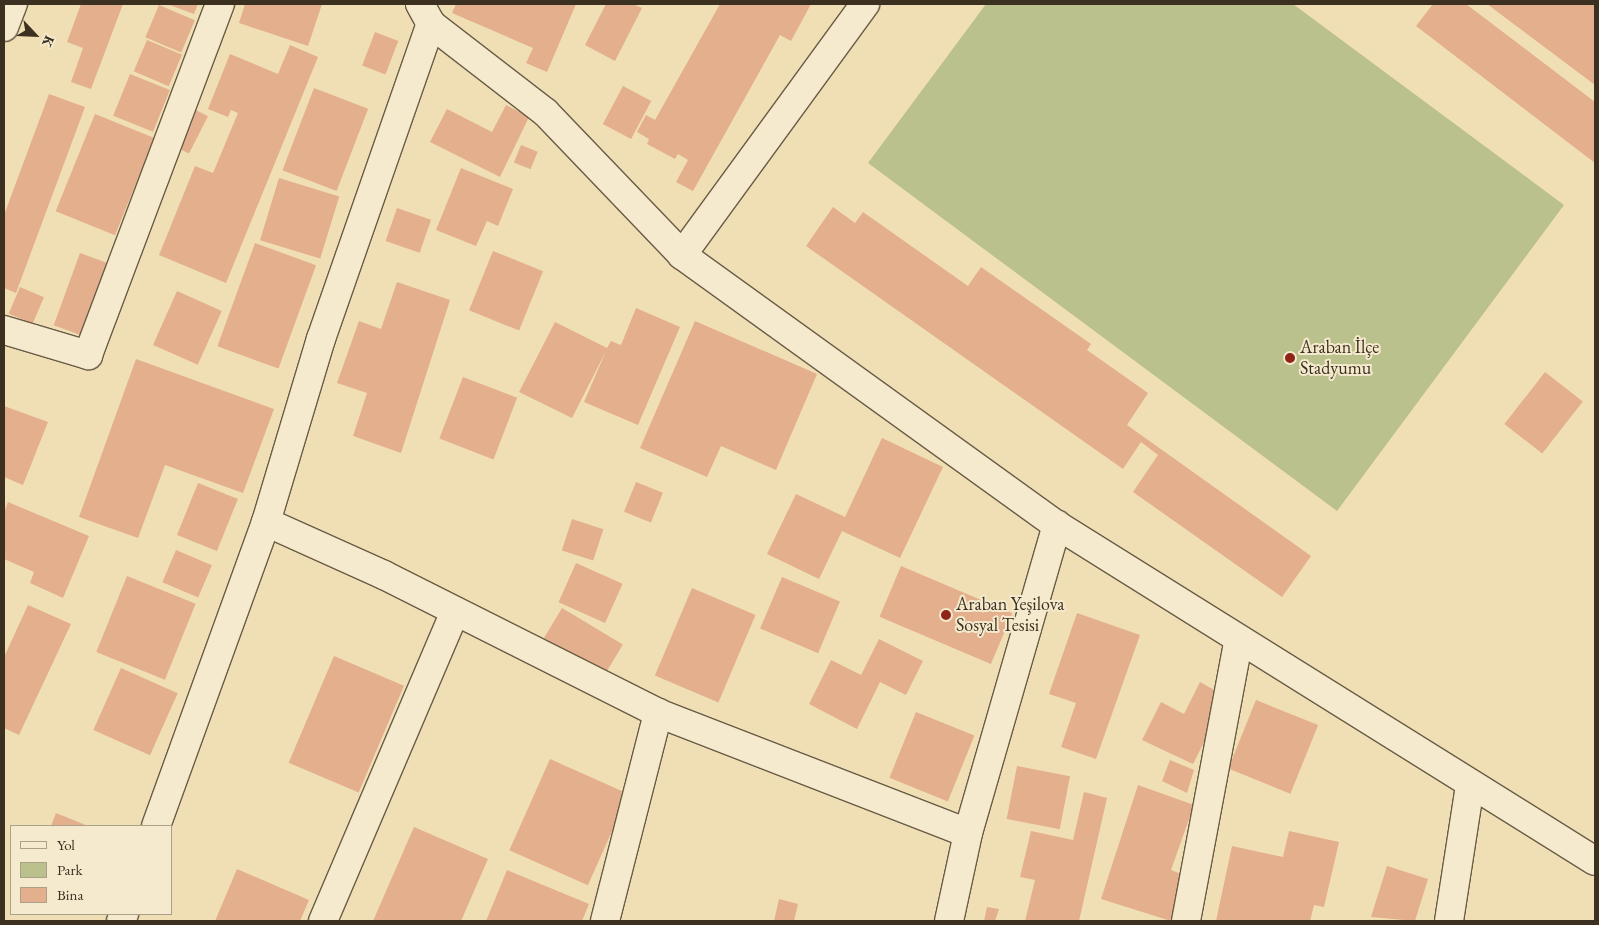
<!DOCTYPE html>
<meta charset="utf-8">
<style>
body{margin:0}
#map{position:relative;width:1599px;height:925px;overflow:hidden;background:#f0dfb4;font-family:"EB Garamond",serif}
div>[style]{position:absolute}
.green>*{inset:0;background:#bac18c}
.building>*{inset:0;background:#e4af8d;transform-origin:0 0}
.roads{filter:drop-shadow(1px 0 #695c46) drop-shadow(-1px 0 #695c46) drop-shadow(0 1px #695c46) drop-shadow(0 -1px #695c46)}
.minor>*{height:28px;margin:-14px;padding:0 14px;transform-origin:14px;border-radius:14px;background:#f5eace}
.dots>*{width:14px;height:14px;translate:-50% -50%;box-sizing:border-box;border:2px solid #f5eace;border-radius:50%}
span{translate:-50% -50%;white-space:nowrap;text-align:center;line-height:1.15;-webkit-text-stroke:4px #f5eace;paint-order:stroke}
.poi-label{font-size:18px;color:#3c3021}
.left{translate:0 -50%;text-align:left}
.frame{position:absolute;inset:0;border:5px solid #3c3021;pointer-events:none}
.legend{position:absolute;left:10px;top:825px;width:162px;height:90px;box-sizing:border-box;background:#f5eace;border:1px solid #aba089;margin:0;padding:6px 9px;list-style:none;font-size:15px;color:#3c3021}
.legend li{display:flex;align-items:center;gap:10px;height:25px}
.legend b{width:25px;border:1px solid #aba089}
.north{position:absolute;left:10px;top:10px;width:50px;height:50px;-webkit-text-stroke:4px #f5eace;paint-order:stroke;rotate:115deg;font-size:14px;font-weight:700;line-height:20px;text-align:center;color:#3c3021}
.north::after{content:'';display:block;margin:auto;width:18px;height:22px;background:#3c3021;clip-path:polygon(50% 0,100% 100%,50% 72%,0 100%)}
</style>
<div id="map">
<div class="green">
<div style="clip-path:polygon(986px 4px,1293px 4px,1564px 205px,1337px 511px,868px 163px)"></div>
</div>
<div class="building">
<div style="clip-path:polygon(81px 4px,123px 4px,91px 89px,71px 82px,83px 48px,67px 42px)"></div>
<div style="clip-path:polygon(167px 4px,198px 4px,194px 14px)"></div>
<div style="clip-path:polygon(245px 4px,322px 4px,308px 46px,239px 23px)"></div>
<div style="clip-path:polygon(456px 4px,576px 4px,547px 72px,526px 63px,533px 48px,452px 13px)"></div>
<div style="clip-path:polygon(606px 4px,633px 4px,642px 8px,615px 61px,585px 45px)"></div>
<div style="clip-path:polygon(720px 4px,811px 4px,791px 41px,780px 35px,693px 191px,676px 182px,688px 160px,678px 154px,675px 159px,647px 144px,649px 139px,637px 132px,646px 115px,655px 120px)"></div>
<div style="clip-path:polygon(1433px 4px,1466px 4px,1595px 102px,1595px 163px,1416px 26px)"></div>
<div style="clip-path:polygon(1487px 4px,1595px 4px,1595px 85px)"></div>
<div style="left:159px;top:5px;width:39px;height:35px;rotate:23deg"></div>
<div style="left:375px;top:32px;width:25px;height:36px;rotate:21deg"></div>
<div style="left:147px;top:40px;width:38px;height:34px;rotate:23deg"></div>
<div style="clip-path:polygon(290px 45px,318px 57px,226px 283px,159px 255px,195px 166px,213px 173px,238px 113px,231px 110px,228px 117px,208px 109px,230px 54px,278px 74px)"></div>
<div style="left:130px;top:74px;width:43px;height:45px;rotate:22deg"></div>
<div style="left:623px;top:86px;width:32px;height:43px;rotate:28deg"></div>
<div style="left:314px;top:88px;width:58px;height:88px;rotate:21deg"></div>
<div style="clip-path:polygon(49px 94px,85px 107px,16px 293px,4px 288px,4px 215px)"></div>
<div style="clip-path:polygon(506px 105px,529px 117px,500px 177px,430px 142px,447px 109px,492px 132px)"></div>
<div style="left:192px;top:108px;width:18px;height:42px;rotate:27deg"></div>
<div style="left:95px;top:114px;width:64px;height:105px;rotate:22deg"></div>
<div style="left:521px;top:145px;width:18px;height:19px;rotate:22deg"></div>
<div style="clip-path:polygon(461px 168px,513px 189px,498px 226px,487px 221px,476px 246px,436px 230px)"></div>
<div style="left:279px;top:178px;width:63px;height:65px;rotate:17deg"></div>
<div style="clip-path:polygon(833px 207px,855px 223px,863px 212px,968px 286px,981px 267px,1091px 344px,1087px 350px,1148px 393px,1127px 425px,1311px 556px,1282px 597px,1133px 492px,1158px 455px,1141px 442px,1123px 469px,806px 246px)"></div>
<div style="left:397px;top:208px;width:36px;height:35px;rotate:19deg"></div>
<div style="left:255px;top:243px;width:65px;height:110px;rotate:20deg"></div>
<div style="left:493px;top:251px;width:54px;height:64px;rotate:22deg"></div>
<div style="left:80px;top:253px;width:29px;height:77px;rotate:20deg"></div>
<div style="clip-path:polygon(397px 282px,450px 300px,401px 453px,353px 436px,367px 393px,337px 383px,359px 321px,381px 329px)"></div>
<div style="left:20px;top:287px;width:26px;height:29px;rotate:23deg"></div>
<div style="left:177px;top:291px;width:49px;height:59px;rotate:24deg"></div>
<div style="clip-path:polygon(636px 308px,680px 327px,638px 425px,584px 402px,606px 351px,572px 418px,519px 392px,555px 322px,607px 348px,611px 341px,621px 345px)"></div>
<div style="clip-path:polygon(695px 321px,817px 374px,776px 470px,721px 446px,707px 477px,640px 448px)"></div>
<div style="clip-path:polygon(136px 359px,274px 409px,243px 493px,165px 465px,138px 538px,79px 517px)"></div>
<div style="left:1545px;top:372px;width:48px;height:66px;rotate:38deg"></div>
<div style="left:463px;top:377px;width:58px;height:66px;rotate:21deg"></div>
<div style="clip-path:polygon(4px 406px,48px 422px,23px 485px,4px 477px)"></div>
<div style="clip-path:polygon(882px 438px,943px 467px,900px 558px,842px 531px,819px 579px,767px 554px,796px 494px,845px 517px)"></div>
<div style="left:636px;top:482px;width:29px;height:32px;rotate:22deg"></div>
<div style="left:198px;top:483px;width:43px;height:56px;rotate:22deg"></div>
<div style="clip-path:polygon(8px 502px,89px 536px,63px 598px,30px 583px,34px 572px,4px 559px,4px 513px)"></div>
<div style="left:572px;top:519px;width:33px;height:33px;rotate:18deg"></div>
<div style="left:176px;top:550px;width:39px;height:35px;rotate:23deg"></div>
<div style="left:576px;top:563px;width:51px;height:43px;rotate:24deg"></div>
<div style="left:901px;top:566px;width:121px;height:55px;rotate:23deg"></div>
<div style="left:127px;top:576px;width:74px;height:82px;rotate:22deg"></div>
<div style="left:782px;top:577px;width:63px;height:56px;rotate:23deg"></div>
<div style="left:692px;top:588px;width:69px;height:95px;rotate:23deg"></div>
<div style="clip-path:polygon(28px 605px,71px 624px,19px 735px,4px 728px,4px 657px)"></div>
<div style="left:562px;top:608px;width:71px;height:35px;rotate:31deg"></div>
<div style="clip-path:polygon(1077px 613px,1140px 635px,1096px 759px,1061px 747px,1076px 703px,1049px 694px)"></div>
<div style="clip-path:polygon(879px 639px,923px 661px,906px 695px,880px 682px,857px 729px,809px 704px,831px 660px,861px 675px)"></div>
<div style="left:334px;top:656px;width:76px;height:116px;rotate:23deg"></div>
<div style="left:121px;top:668px;width:62px;height:68px;rotate:24deg"></div>
<div style="clip-path:polygon(1200px 682px,1227px 697px,1193px 764px,1142px 740px,1161px 702px,1184px 714px)"></div>
<div style="left:1256px;top:700px;width:67px;height:74px;rotate:22deg"></div>
<div style="left:916px;top:712px;width:63px;height:71px;rotate:22deg"></div>
<div style="left:550px;top:759px;width:86px;height:100px;rotate:24deg"></div>
<div style="clip-path:polygon(1170px 760px,1194px 770px,1187px 793px,1162px 781px)"></div>
<div style="left:1017px;top:766px;width:54px;height:54px;rotate:11deg"></div>
<div style="clip-path:polygon(1138px 785px,1194px 805px,1171px 870px,1188px 877px,1171px 921px,1101px 899px)"></div>
<div style="clip-path:polygon(1084px 792px,1107px 798px,1079px 921px,1025px 921px,1035px 880px,1020px 877px,1031px 831px,1073px 840px)"></div>
<div style="clip-path:polygon(56px 813px,88px 826px,51px 826px)"></div>
<div style="clip-path:polygon(414px 827px,488px 859px,461px 921px,373px 921px)"></div>
<div style="clip-path:polygon(1289px 831px,1339px 842px,1324px 907px,1314px 905px,1310px 921px,1216px 921px,1232px 846px,1283px 857px)"></div>
<div style="clip-path:polygon(1387px 866px,1428px 879px,1415px 921px,1371px 917px)"></div>
<div style="clip-path:polygon(237px 869px,309px 900px,300px 921px,215px 921px)"></div>
<div style="clip-path:polygon(507px 870px,589px 904px,582px 921px,486px 921px)"></div>
<div style="clip-path:polygon(779px 899px,798px 904px,794px 921px,774px 921px)"></div>
<div style="clip-path:polygon(987px 907px,999px 909px,995px 921px,984px 921px)"></div>
</div>
<div class="roads">
<div class="minor">
<div style="left:420px;top:4px;width:23px;rotate:61deg"></div>
<div style="left:431px;top:24px;width:145px;rotate:37.7deg"></div>
<div style="left:546px;top:113px;width:197px;rotate:46.2deg"></div>
<div style="left:682px;top:255px;width:462px;rotate:35.8deg"></div>
<div style="left:1057px;top:525px;width:634px;rotate:31.99deg"></div>
<div style="left:4px;top:27px;width:25px;rotate:-69deg"></div>
<div style="left:682px;top:255px;width:311px;rotate:-53.9deg"></div>
<div style="left:4px;top:330px;width:88px;rotate:16.6deg"></div>
<div style="left:88px;top:355px;width:375px;rotate:-69.4deg"></div>
<div style="left:266px;top:522px;width:129px;rotate:24.2deg"></div>
<div style="left:384px;top:575px;width:307px;rotate:26.7deg"></div>
<div style="left:658px;top:713px;width:332px;rotate:21.2deg"></div>
<div style="left:156px;top:826px;width:323px;rotate:-70.1deg"></div>
<div style="left:266px;top:522px;width:191px;rotate:-73.3deg"></div>
<div style="left:321px;top:339px;width:334px;rotate:-70.8deg"></div>
<div style="left:121px;top:921px;width:8px;rotate:-67deg"></div>
<div style="left:323px;top:921px;width:336px;rotate:-66.9deg"></div>
<div style="left:605px;top:921px;width:215px;rotate:-75.7deg"></div>
<div style="left:949px;top:921px;width:90px;rotate:-77.8deg"></div>
<div style="left:968px;top:833px;width:321px;rotate:-73.9deg"></div>
<div style="left:1186px;top:921px;width:287px;rotate:-79.4deg"></div>
<div style="left:1449px;top:921px;width:138px;rotate:-81.2deg"></div>
</div>
</div>
<div class="dots">
<div style="left:1290px;top:358px;background:#8f2418"></div>
<div style="left:946px;top:615px;background:#8f2418"></div>
</div>
<div class="poi-label">
<span class="left" style="left:1300px;top:358px">Araban İlçe<br>Stadyumu</span>
<span class="left" style="left:956px;top:615px">Araban Yeşilova<br>Sosyal Tesisi</span>
</div>
<div class="frame"></div>
<ul class="legend">
<li><b style="height:6px;background:#f5eace"></b>Yol</li>
<li><b style="height:14px;background:#bac18c"></b>Park</li>
<li><b style="height:14px;background:#e4af8d"></b>Bina</li>
</ul>
<div class="north">K</div>
</div>
